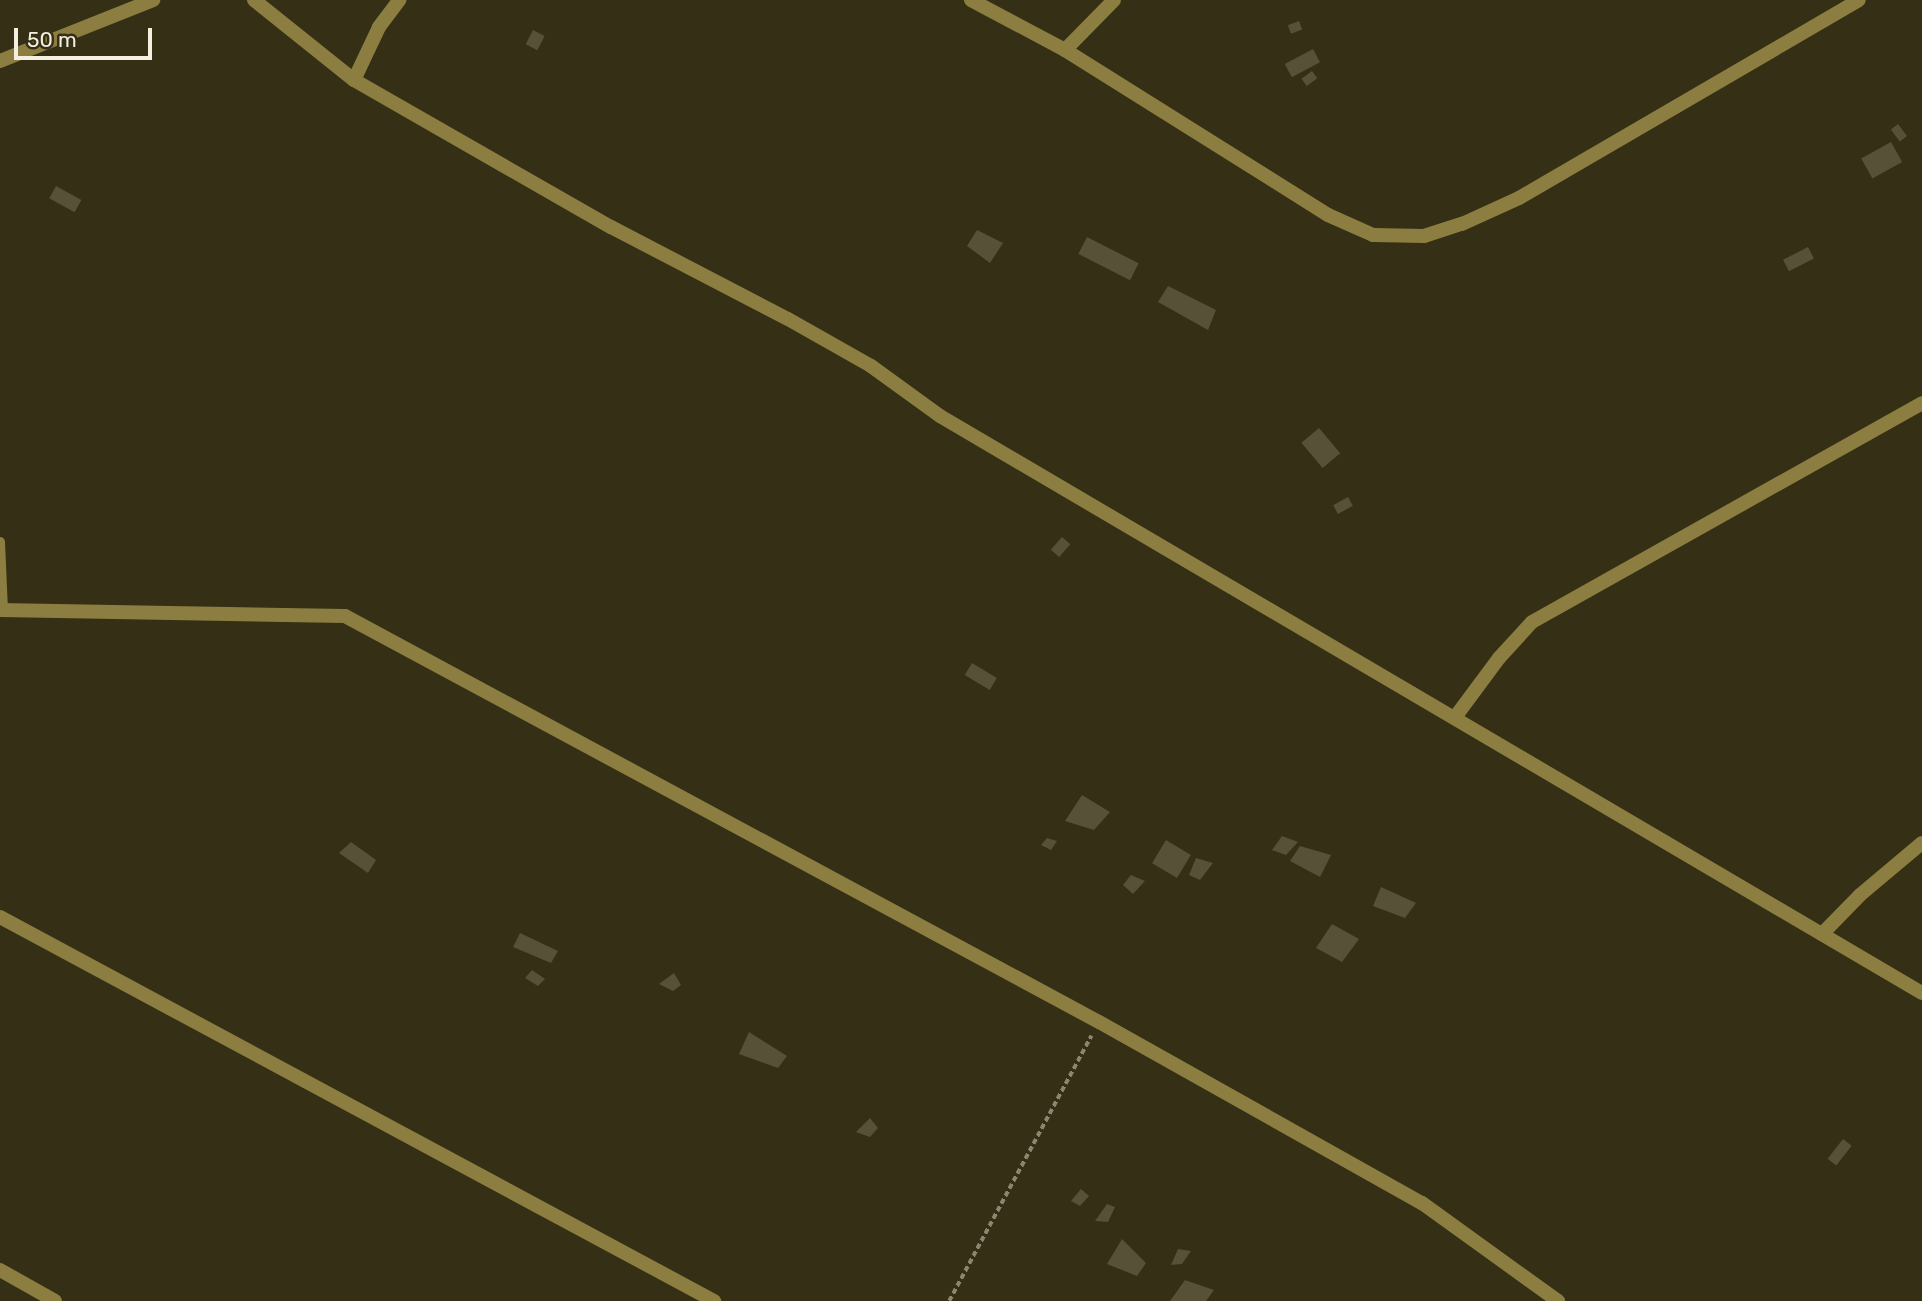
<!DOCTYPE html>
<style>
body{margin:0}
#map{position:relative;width:1922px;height:1301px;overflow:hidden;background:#342f15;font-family:Rubik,sans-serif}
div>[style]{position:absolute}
.building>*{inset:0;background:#575237;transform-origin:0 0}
.path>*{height:3.5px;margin-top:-1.75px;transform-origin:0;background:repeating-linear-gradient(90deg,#8a8671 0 5px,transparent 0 8.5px)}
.lane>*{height:10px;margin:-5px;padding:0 5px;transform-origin:5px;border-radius:5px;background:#8b7e40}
.street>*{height:14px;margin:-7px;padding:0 7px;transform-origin:7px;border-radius:7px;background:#8b7e40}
span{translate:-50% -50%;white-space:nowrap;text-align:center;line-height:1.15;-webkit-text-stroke:5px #342f15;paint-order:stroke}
.scale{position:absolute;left:14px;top:28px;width:138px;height:32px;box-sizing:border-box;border:4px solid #f3f0e1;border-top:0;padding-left:9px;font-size:21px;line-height:24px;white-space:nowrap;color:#f3f0e1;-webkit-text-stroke:5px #342f15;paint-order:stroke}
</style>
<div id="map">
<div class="building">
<div style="left:1299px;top:21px;width:9px;height:12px;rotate:69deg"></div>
<div style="left:533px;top:30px;width:13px;height:16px;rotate:27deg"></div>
<div style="left:1313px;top:49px;width:15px;height:32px;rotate:62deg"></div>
<div style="left:1312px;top:71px;width:9px;height:13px;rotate:54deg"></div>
<div style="left:1898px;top:124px;width:15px;height:9px;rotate:53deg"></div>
<div style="left:1891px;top:142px;width:23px;height:34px;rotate:61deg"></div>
<div style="left:56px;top:186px;width:29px;height:14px;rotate:29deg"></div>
<div style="clip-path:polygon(977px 230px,1003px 243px,990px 263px,967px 246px)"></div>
<div style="left:1087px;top:237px;width:58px;height:19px;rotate:27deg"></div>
<div style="left:1808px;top:247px;width:13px;height:28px;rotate:63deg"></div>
<div style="clip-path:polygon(1168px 286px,1216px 310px,1208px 330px,1158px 302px)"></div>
<div style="left:1319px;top:428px;width:33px;height:23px;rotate:50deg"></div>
<div style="left:1348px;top:497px;width:10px;height:17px;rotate:61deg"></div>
<div style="left:1062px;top:537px;width:11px;height:17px;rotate:41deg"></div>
<div style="left:972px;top:663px;width:29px;height:14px;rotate:31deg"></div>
<div style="clip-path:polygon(1082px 795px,1110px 812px,1094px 830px,1065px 821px)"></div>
<div style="clip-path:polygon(1282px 836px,1298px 842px,1286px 855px,1272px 850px)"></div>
<div style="clip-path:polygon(1047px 838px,1057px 841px,1051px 850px,1041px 845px)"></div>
<div style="left:1166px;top:840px;width:29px;height:27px;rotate:31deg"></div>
<div style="clip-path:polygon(351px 842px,376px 860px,368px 873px,339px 853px)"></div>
<div style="clip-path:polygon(1300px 846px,1331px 855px,1320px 877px,1290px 861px)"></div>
<div style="clip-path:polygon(1196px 858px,1213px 863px,1200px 880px,1189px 875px)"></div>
<div style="clip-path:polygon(1131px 875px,1145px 881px,1133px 894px,1123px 885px)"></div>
<div style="clip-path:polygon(1381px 887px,1416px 903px,1405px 918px,1373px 906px)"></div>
<div style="clip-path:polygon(1332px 924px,1359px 939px,1342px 962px,1316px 948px)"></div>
<div style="clip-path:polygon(520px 933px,558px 951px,551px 963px,513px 947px)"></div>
<div style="clip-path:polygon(532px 970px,545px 979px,538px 986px,525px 978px)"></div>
<div style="clip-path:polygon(674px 973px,681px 985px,673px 991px,659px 984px)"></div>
<div style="clip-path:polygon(749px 1032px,787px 1056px,778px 1068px,739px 1054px)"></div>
<div style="clip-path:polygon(870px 1118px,878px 1128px,870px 1137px,856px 1132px)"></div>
<div style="left:1843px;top:1139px;width:11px;height:25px;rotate:38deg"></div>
<div style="clip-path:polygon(1081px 1189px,1089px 1196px,1080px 1206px,1071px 1201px)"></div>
<div style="clip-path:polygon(1107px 1204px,1115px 1207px,1108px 1222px,1095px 1221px)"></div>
<div style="clip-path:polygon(1122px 1239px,1146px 1263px,1137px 1276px,1107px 1264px)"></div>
<div style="clip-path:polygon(1178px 1249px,1191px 1251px,1182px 1264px,1171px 1265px)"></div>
<div style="clip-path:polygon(1185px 1280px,1214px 1290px,1206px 1301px,1170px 1301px)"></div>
</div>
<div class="path">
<div style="left:949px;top:1301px;width:301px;rotate:-61.8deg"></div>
</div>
<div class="lane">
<div style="left:0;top:542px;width:68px;rotate:87.5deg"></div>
</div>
<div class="street">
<div style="left:254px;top:0;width:128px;rotate:38.7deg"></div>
<div style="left:354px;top:80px;width:296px;rotate:29.8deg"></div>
<div style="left:611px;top:227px;width:199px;rotate:27.5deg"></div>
<div style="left:788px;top:319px;width:95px;rotate:29.5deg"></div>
<div style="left:871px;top:366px;width:85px;rotate:35.9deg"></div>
<div style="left:940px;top:416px;width:1139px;rotate:30.44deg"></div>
<div style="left:971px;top:0;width:106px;rotate:28deg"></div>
<div style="left:1065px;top:50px;width:310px;rotate:32.1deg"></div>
<div style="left:1328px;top:215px;width:49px;rotate:24deg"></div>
<div style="left:1373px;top:235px;width:51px;rotate:1.1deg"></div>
<div style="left:1424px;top:236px;width:40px;rotate:-18deg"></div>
<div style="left:1462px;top:224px;width:63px;rotate:-24.5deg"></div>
<div style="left:1519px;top:198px;width:393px;rotate:-30.2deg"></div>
<div style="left:1065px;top:50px;width:70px;rotate:-45.6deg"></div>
<div style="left:0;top:61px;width:165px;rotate:-21.7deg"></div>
<div style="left:354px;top:80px;width:59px;rotate:-64.7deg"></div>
<div style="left:379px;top:27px;width:34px;rotate:-53deg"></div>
<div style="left:0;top:610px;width:345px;rotate:1deg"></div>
<div style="left:345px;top:616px;width:856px;rotate:28.3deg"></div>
<div style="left:1099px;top:1022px;width:370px;rotate:29.3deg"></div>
<div style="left:1422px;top:1203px;width:168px;rotate:35.8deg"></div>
<div style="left:1456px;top:716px;width:72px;rotate:-53.4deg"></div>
<div style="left:1499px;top:658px;width:49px;rotate:-47.5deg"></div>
<div style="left:1532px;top:622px;width:447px;rotate:-29.3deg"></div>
<div style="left:0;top:917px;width:811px;rotate:28.27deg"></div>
<div style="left:1822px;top:934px;width:54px;rotate:-45.7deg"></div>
<div style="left:1860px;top:895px;width:81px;rotate:-40deg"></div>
<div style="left:0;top:1270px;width:63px;rotate:29.4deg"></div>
</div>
<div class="scale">50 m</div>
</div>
